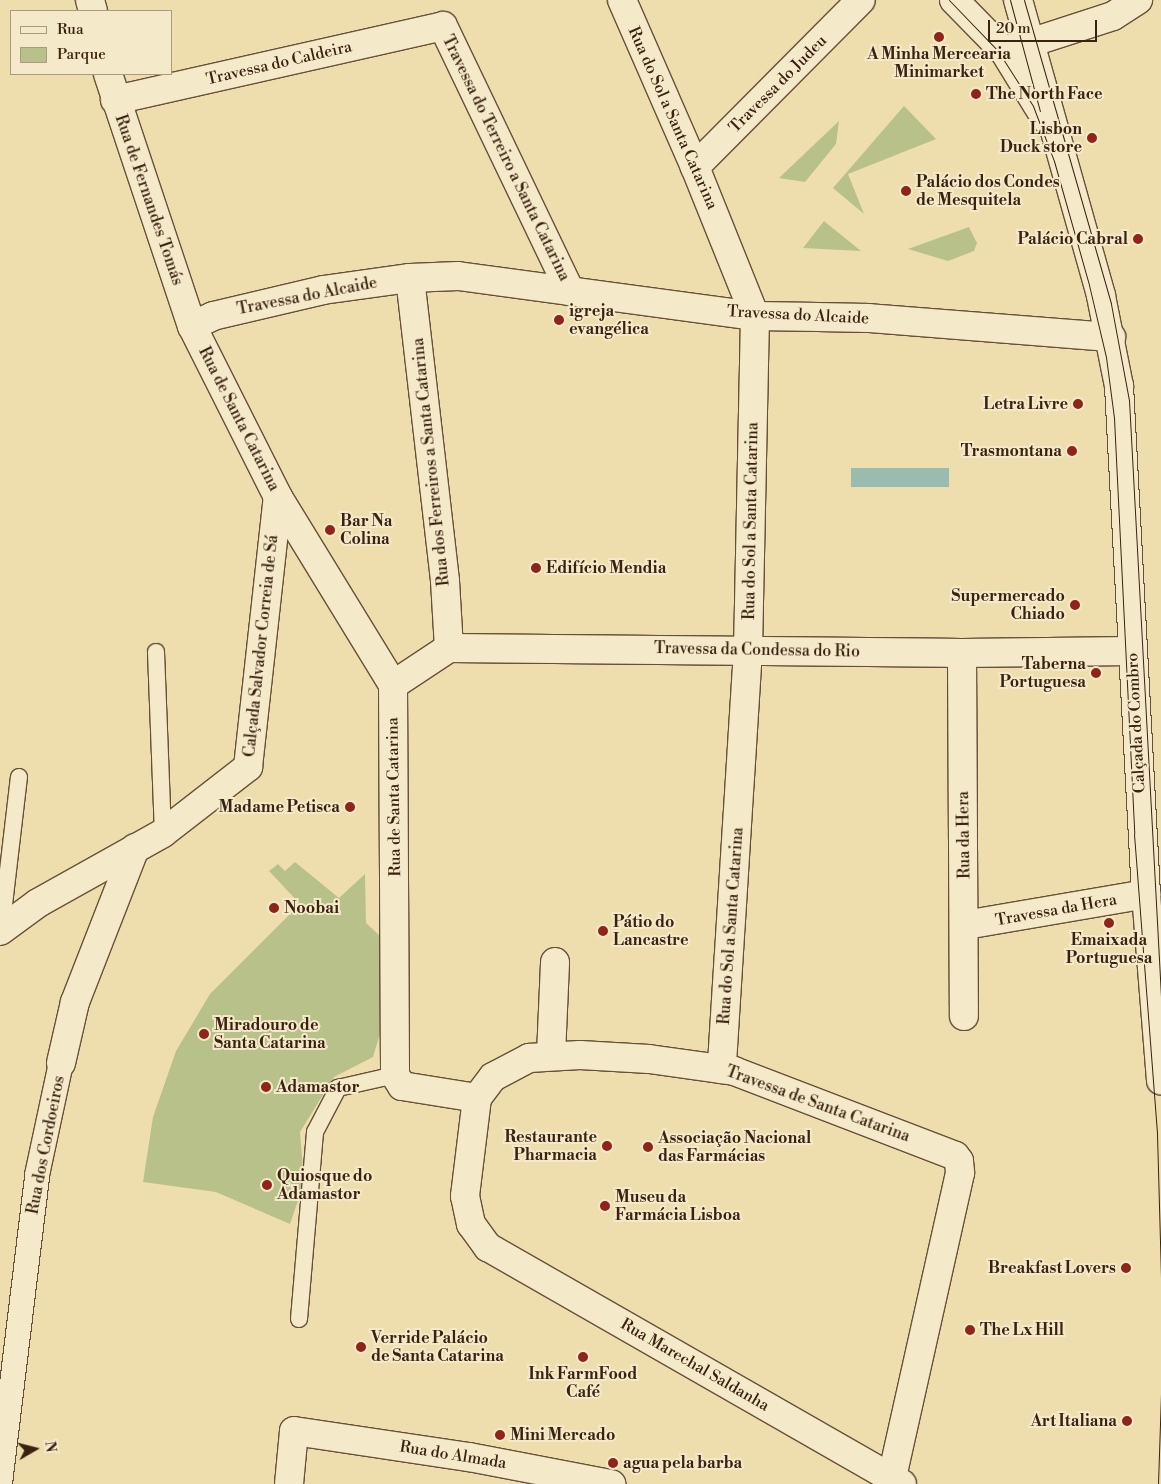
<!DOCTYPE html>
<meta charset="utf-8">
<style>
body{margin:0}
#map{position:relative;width:1161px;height:1484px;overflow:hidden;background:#eedeae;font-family:"Libre Bodoni",serif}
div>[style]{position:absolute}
.green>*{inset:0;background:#b8c18a}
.water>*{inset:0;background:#9abbaf;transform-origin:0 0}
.roads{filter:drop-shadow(1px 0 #675038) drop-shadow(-1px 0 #675038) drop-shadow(0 1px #675038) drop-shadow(0 -1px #675038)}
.service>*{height:16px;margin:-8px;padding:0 8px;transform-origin:8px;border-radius:8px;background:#f4eaca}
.pedestrian>*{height:24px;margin:-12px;padding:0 12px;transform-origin:12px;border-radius:12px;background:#f4eaca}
.minor>*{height:28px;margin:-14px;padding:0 14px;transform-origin:14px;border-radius:14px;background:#f4eaca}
.tertiary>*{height:28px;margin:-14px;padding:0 14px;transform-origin:14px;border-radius:14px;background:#f4eaca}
.tram>*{height:1px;margin:-0.5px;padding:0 0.5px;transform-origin:0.5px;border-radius:0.5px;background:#3a2110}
.dots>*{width:14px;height:14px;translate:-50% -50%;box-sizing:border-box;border:2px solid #f4eaca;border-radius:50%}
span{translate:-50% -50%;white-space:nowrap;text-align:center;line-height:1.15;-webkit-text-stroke:4px #f4eaca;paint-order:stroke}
.poi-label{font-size:16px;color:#3a2110;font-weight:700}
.left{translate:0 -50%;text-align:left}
.right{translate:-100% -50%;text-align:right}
.street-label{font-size:16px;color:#3a2110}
.legend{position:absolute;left:10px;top:10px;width:162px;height:65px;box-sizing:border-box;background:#f4eaca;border:1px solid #aa9a80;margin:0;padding:6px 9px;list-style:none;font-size:15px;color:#3a2110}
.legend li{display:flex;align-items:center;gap:10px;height:25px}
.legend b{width:25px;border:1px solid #aa9a80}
.north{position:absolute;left:10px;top:1424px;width:50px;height:50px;-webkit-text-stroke:4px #f4eaca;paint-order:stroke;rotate:82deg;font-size:14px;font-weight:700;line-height:20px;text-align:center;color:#3a2110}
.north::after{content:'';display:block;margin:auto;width:18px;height:22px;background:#3a2110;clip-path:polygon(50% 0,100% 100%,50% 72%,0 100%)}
.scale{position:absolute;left:988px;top:20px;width:109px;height:22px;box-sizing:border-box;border:2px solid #3a2110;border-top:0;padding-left:6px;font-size:15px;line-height:18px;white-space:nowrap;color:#3a2110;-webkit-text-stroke:4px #f4eaca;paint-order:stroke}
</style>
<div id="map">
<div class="green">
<div style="clip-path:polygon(904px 106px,936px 139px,848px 174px,864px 214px,833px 188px)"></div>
<div style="clip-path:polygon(839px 121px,836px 144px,805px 182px,779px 178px)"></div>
<div style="clip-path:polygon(824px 221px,861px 251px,803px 248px)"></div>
<div style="clip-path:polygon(969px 227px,977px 243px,974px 251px,948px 261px,908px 249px)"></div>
<div style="clip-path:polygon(295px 862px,339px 898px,365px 874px,366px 923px,379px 935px,382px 1027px,373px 1057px,334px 1077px,300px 1132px,304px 1183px,290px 1224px,216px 1192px,143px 1182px,153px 1117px,176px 1051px,210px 994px,300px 904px,269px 871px,278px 864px,285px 871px)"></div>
</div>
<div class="water">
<div style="left:851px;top:468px;width:98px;height:19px"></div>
</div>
<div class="roads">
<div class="service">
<div style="left:156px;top:652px;width:181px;rotate:87.8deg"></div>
<div style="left:1px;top:930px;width:154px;rotate:-83.3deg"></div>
<div style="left:299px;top:1319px;width:188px;rotate:-85.1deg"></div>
<div style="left:315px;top:1132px;width:50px;rotate:-62.4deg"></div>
<div style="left:338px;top:1088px;width:58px;rotate:-12.8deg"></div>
</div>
<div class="pedestrian">
<div style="left:0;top:1483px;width:310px;rotate:-83.1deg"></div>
<div style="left:37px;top:1175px;width:115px;rotate:-77.9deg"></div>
</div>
<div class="minor">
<div style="left:90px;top:0;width:11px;rotate:75deg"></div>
<div style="left:622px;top:0;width:182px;rotate:66.4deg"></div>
<div style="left:695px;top:167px;width:161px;rotate:68.1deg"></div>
<div style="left:755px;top:316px;width:334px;rotate:91.2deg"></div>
<div style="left:748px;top:650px;width:420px;rotate:93.6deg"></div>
<div style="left:954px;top:0;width:71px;rotate:45.6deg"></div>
<div style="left:1004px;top:51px;width:80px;rotate:58.3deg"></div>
<div style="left:1008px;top:50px;width:110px;rotate:-17.9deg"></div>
<div style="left:1113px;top:16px;width:30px;rotate:-33deg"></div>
<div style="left:108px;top:74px;width:266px;rotate:71.6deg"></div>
<div style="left:192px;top:326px;width:191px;rotate:63.3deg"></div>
<div style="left:278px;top:497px;width:220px;rotate:58.5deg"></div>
<div style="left:393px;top:685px;width:390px;rotate:89.7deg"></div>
<div style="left:395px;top:1075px;width:13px;rotate:58deg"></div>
<div style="left:402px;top:1086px;width:76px;rotate:9.1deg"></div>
<div style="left:115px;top:100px;width:336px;rotate:-12.7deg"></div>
<div style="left:443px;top:26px;width:294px;rotate:64.4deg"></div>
<div style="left:695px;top:167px;width:235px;rotate:-45.2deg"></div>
<div style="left:410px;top:278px;width:305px;rotate:83.4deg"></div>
<div style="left:445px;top:581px;width:67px;rotate:86.6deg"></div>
<div style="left:192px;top:326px;width:23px;rotate:-25deg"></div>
<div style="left:213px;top:316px;width:113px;rotate:-13.3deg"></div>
<div style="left:323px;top:290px;width:88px;rotate:-7.9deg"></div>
<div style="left:410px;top:278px;width:48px;rotate:-2.4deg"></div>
<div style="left:458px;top:276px;width:300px;rotate:7.7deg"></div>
<div style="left:755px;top:316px;width:113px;rotate:1deg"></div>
<div style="left:868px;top:318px;width:244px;rotate:4.5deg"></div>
<div style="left:962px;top:653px;width:363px;rotate:89.7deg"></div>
<div style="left:393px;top:685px;width:67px;rotate:-33.5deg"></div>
<div style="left:449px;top:648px;width:513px;rotate:0.56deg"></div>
<div style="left:962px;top:653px;width:170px;rotate:-0.7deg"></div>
<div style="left:965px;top:925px;width:184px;rotate:-9.7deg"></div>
<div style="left:0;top:931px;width:47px;rotate:-36.4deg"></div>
<div style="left:38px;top:903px;width:143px;rotate:-29.2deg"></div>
<div style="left:163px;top:833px;width:108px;rotate:-37.8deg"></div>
<div style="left:248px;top:767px;width:272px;rotate:-83.7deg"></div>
<div style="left:551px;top:1055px;width:93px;rotate:-87.5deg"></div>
<div style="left:61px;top:1063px;width:63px;rotate:-77.1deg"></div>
<div style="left:75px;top:1002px;width:165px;rotate:-68.7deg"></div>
<div style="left:477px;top:1098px;width:26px;rotate:-53deg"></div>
<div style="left:493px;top:1077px;width:41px;rotate:-27.8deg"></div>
<div style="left:529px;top:1058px;width:51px;rotate:-3.4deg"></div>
<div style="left:580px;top:1055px;width:69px;rotate:3.3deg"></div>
<div style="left:649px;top:1059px;width:86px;rotate:8deg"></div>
<div style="left:734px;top:1071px;width:237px;rotate:21deg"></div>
<div style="left:955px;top:1156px;width:6px;rotate:51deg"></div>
<div style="left:959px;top:1161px;width:12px;rotate:85deg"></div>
<div style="left:960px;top:1173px;width:312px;rotate:102.6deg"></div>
<div style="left:477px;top:1098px;width:99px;rotate:97deg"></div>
<div style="left:465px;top:1196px;width:29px;rotate:78deg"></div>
<div style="left:471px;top:1224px;width:29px;rotate:54deg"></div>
<div style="left:488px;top:1247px;width:477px;rotate:29.8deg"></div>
<div style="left:289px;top:1484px;width:53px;rotate:-84.6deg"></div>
<div style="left:294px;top:1431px;width:177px;rotate:8.5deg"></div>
<div style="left:469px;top:1457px;width:145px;rotate:10.8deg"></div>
</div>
<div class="tertiary">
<div style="left:1018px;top:0;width:307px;rotate:74.3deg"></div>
<div style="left:1101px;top:296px;width:92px;rotate:78.7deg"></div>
<div style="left:1119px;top:386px;width:509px;rotate:86.96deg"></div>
<div style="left:1146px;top:894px;width:187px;rotate:85.4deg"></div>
</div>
</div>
<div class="tram">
<div style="left:949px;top:0;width:71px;rotate:46.1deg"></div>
<div style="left:998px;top:51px;width:65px;rotate:57.5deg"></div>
<div style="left:1033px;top:106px;width:59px;rotate:69.1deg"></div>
<div style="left:1054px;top:161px;width:129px;rotate:74.2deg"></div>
<div style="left:1089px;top:285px;width:74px;rotate:76.7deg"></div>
<div style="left:1106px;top:357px;width:62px;rotate:82.5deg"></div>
<div style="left:1114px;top:418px;width:416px;rotate:87.2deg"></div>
<div style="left:1134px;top:834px;width:301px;rotate:85.6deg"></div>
<div style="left:1157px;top:1134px;width:146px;rotate:88.4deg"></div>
<div style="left:1010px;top:0;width:115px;rotate:74.9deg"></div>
<div style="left:1024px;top:0;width:316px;rotate:74deg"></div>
<div style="left:1111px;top:304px;width:98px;rotate:79.4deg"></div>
<div style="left:1129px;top:400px;width:597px;rotate:86.93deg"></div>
<div style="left:1158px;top:1484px;width:92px;rotate:-88.1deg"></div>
</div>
<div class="dots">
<div style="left:939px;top:37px;background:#8f2418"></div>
<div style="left:976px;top:94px;background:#8f2418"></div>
<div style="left:1092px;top:138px;background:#8f2418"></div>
<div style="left:906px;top:191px;background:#8f2418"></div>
<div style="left:1138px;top:239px;background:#8f2418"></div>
<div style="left:559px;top:320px;background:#8f2418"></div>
<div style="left:1078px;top:404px;background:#8f2418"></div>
<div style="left:1072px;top:451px;background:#8f2418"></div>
<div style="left:330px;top:530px;background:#8f2418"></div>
<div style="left:536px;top:568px;background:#8f2418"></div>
<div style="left:1075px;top:605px;background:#8f2418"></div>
<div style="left:1096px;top:673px;background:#8f2418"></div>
<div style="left:350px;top:807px;background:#8f2418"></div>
<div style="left:274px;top:908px;background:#8f2418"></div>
<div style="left:1109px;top:923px;background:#8f2418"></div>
<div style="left:603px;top:931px;background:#8f2418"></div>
<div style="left:204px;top:1034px;background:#8f2418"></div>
<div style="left:266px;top:1087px;background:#8f2418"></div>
<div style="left:607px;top:1146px;background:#8f2418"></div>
<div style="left:648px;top:1147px;background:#8f2418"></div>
<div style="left:267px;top:1185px;background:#8f2418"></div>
<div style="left:605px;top:1206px;background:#8f2418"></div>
<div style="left:1126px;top:1268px;background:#8f2418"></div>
<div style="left:970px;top:1330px;background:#8f2418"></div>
<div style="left:361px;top:1347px;background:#8f2418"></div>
<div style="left:583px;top:1357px;background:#8f2418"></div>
<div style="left:1127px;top:1421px;background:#8f2418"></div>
<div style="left:500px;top:1435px;background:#8f2418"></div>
<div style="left:613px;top:1463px;background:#8f2418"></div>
</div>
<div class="poi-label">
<span style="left:939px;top:63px">A Minha Mercearia<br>Minimarket</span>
<span class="left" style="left:986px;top:94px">The North Face</span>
<span class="right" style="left:1082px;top:138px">Lisbon<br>Duck store</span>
<span class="left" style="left:916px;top:191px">Palácio dos Condes<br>de Mesquitela</span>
<span class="right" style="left:1128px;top:239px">Palácio Cabral</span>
<span class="left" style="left:569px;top:320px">igreja<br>evangélica</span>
<span class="right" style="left:1068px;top:404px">Letra Livre</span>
<span class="right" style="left:1062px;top:451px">Trasmontana</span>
<span class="left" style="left:340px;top:530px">Bar Na<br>Colina</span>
<span class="left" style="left:546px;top:568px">Edifício Mendia</span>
<span class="right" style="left:1065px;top:605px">Supermercado<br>Chiado</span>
<span class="right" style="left:1086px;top:673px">Taberna<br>Portuguesa</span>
<span class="right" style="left:340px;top:807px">Madame Petisca</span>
<span class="left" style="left:284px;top:908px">Noobai</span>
<span class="left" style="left:613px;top:931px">Pátio do<br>Lancastre</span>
<span style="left:1109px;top:949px">Emaixada<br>Portuguesa</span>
<span class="left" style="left:214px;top:1034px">Miradouro de<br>Santa Catarina</span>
<span class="left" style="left:276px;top:1087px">Adamastor</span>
<span class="right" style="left:597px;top:1146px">Restaurante<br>Pharmacia</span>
<span class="left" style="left:658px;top:1147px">Associação Nacional<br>das Farmácias</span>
<span class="left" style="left:277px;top:1185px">Quiosque do<br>Adamastor</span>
<span class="left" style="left:615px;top:1206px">Museu da<br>Farmácia Lisboa</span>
<span class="right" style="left:1116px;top:1268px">Breakfast Lovers</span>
<span class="left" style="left:980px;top:1330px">The Lx Hill</span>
<span class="left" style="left:371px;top:1347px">Verride Palácio<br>de Santa Catarina</span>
<span style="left:583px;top:1383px">Ink FarmFood<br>Café</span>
<span class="right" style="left:1117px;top:1421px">Art Italiana</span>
<span class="left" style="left:510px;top:1435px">Mini Mercado</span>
<span class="left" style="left:623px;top:1463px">agua pela barba</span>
</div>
<div class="street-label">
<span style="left:279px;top:63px;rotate:-13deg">Travessa do Caldeira</span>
<span style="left:778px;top:84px;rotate:-45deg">Travessa do Judeu</span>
<span style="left:673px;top:118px;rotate:66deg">Rua do Sol a Santa Catarina</span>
<span style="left:506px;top:158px;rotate:64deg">Travessa do Terreiro a Santa Catarina</span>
<span style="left:149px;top:200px;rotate:71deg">Rua de Fernandes Tomás</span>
<span style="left:307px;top:296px;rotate:-11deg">Travessa do Alcaide</span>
<span style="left:798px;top:315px;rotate:3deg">Travessa do Alcaide</span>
<span style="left:239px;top:419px;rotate:63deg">Rua de Santa Catarina</span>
<span style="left:431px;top:462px;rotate:-96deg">Rua dos Ferreiros a Santa Catarina</span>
<span style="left:751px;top:521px;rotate:-89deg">Rua do Sol a Santa Catarina</span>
<span style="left:261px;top:646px;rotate:-84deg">Calçada Salvador Correia de Sá</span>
<span style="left:757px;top:650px;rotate:1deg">Travessa da Condessa do Rio</span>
<span style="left:1136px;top:723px;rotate:-93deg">Calçada do Combro</span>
<span style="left:394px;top:797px;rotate:-91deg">Rua de Santa Catarina</span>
<span style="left:964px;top:835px;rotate:-91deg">Rua da Hera</span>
<span style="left:1056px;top:910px;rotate:-10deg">Travessa da Hera</span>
<span style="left:731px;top:926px;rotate:-86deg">Rua do Sol a Santa Catarina</span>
<span style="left:818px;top:1104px;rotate:20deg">Travessa de Santa Catarina</span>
<span style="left:46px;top:1145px;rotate:-79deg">Rua dos Cordoeiros</span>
<span style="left:695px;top:1365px;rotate:30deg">Rua Marechal Saldanha</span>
<span style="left:453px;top:1455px;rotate:9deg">Rua do Almada</span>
</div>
<ul class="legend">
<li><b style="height:6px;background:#f4eaca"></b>Rua</li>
<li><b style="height:14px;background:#b8c18a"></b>Parque</li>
</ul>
<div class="north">N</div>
<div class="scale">20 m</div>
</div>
